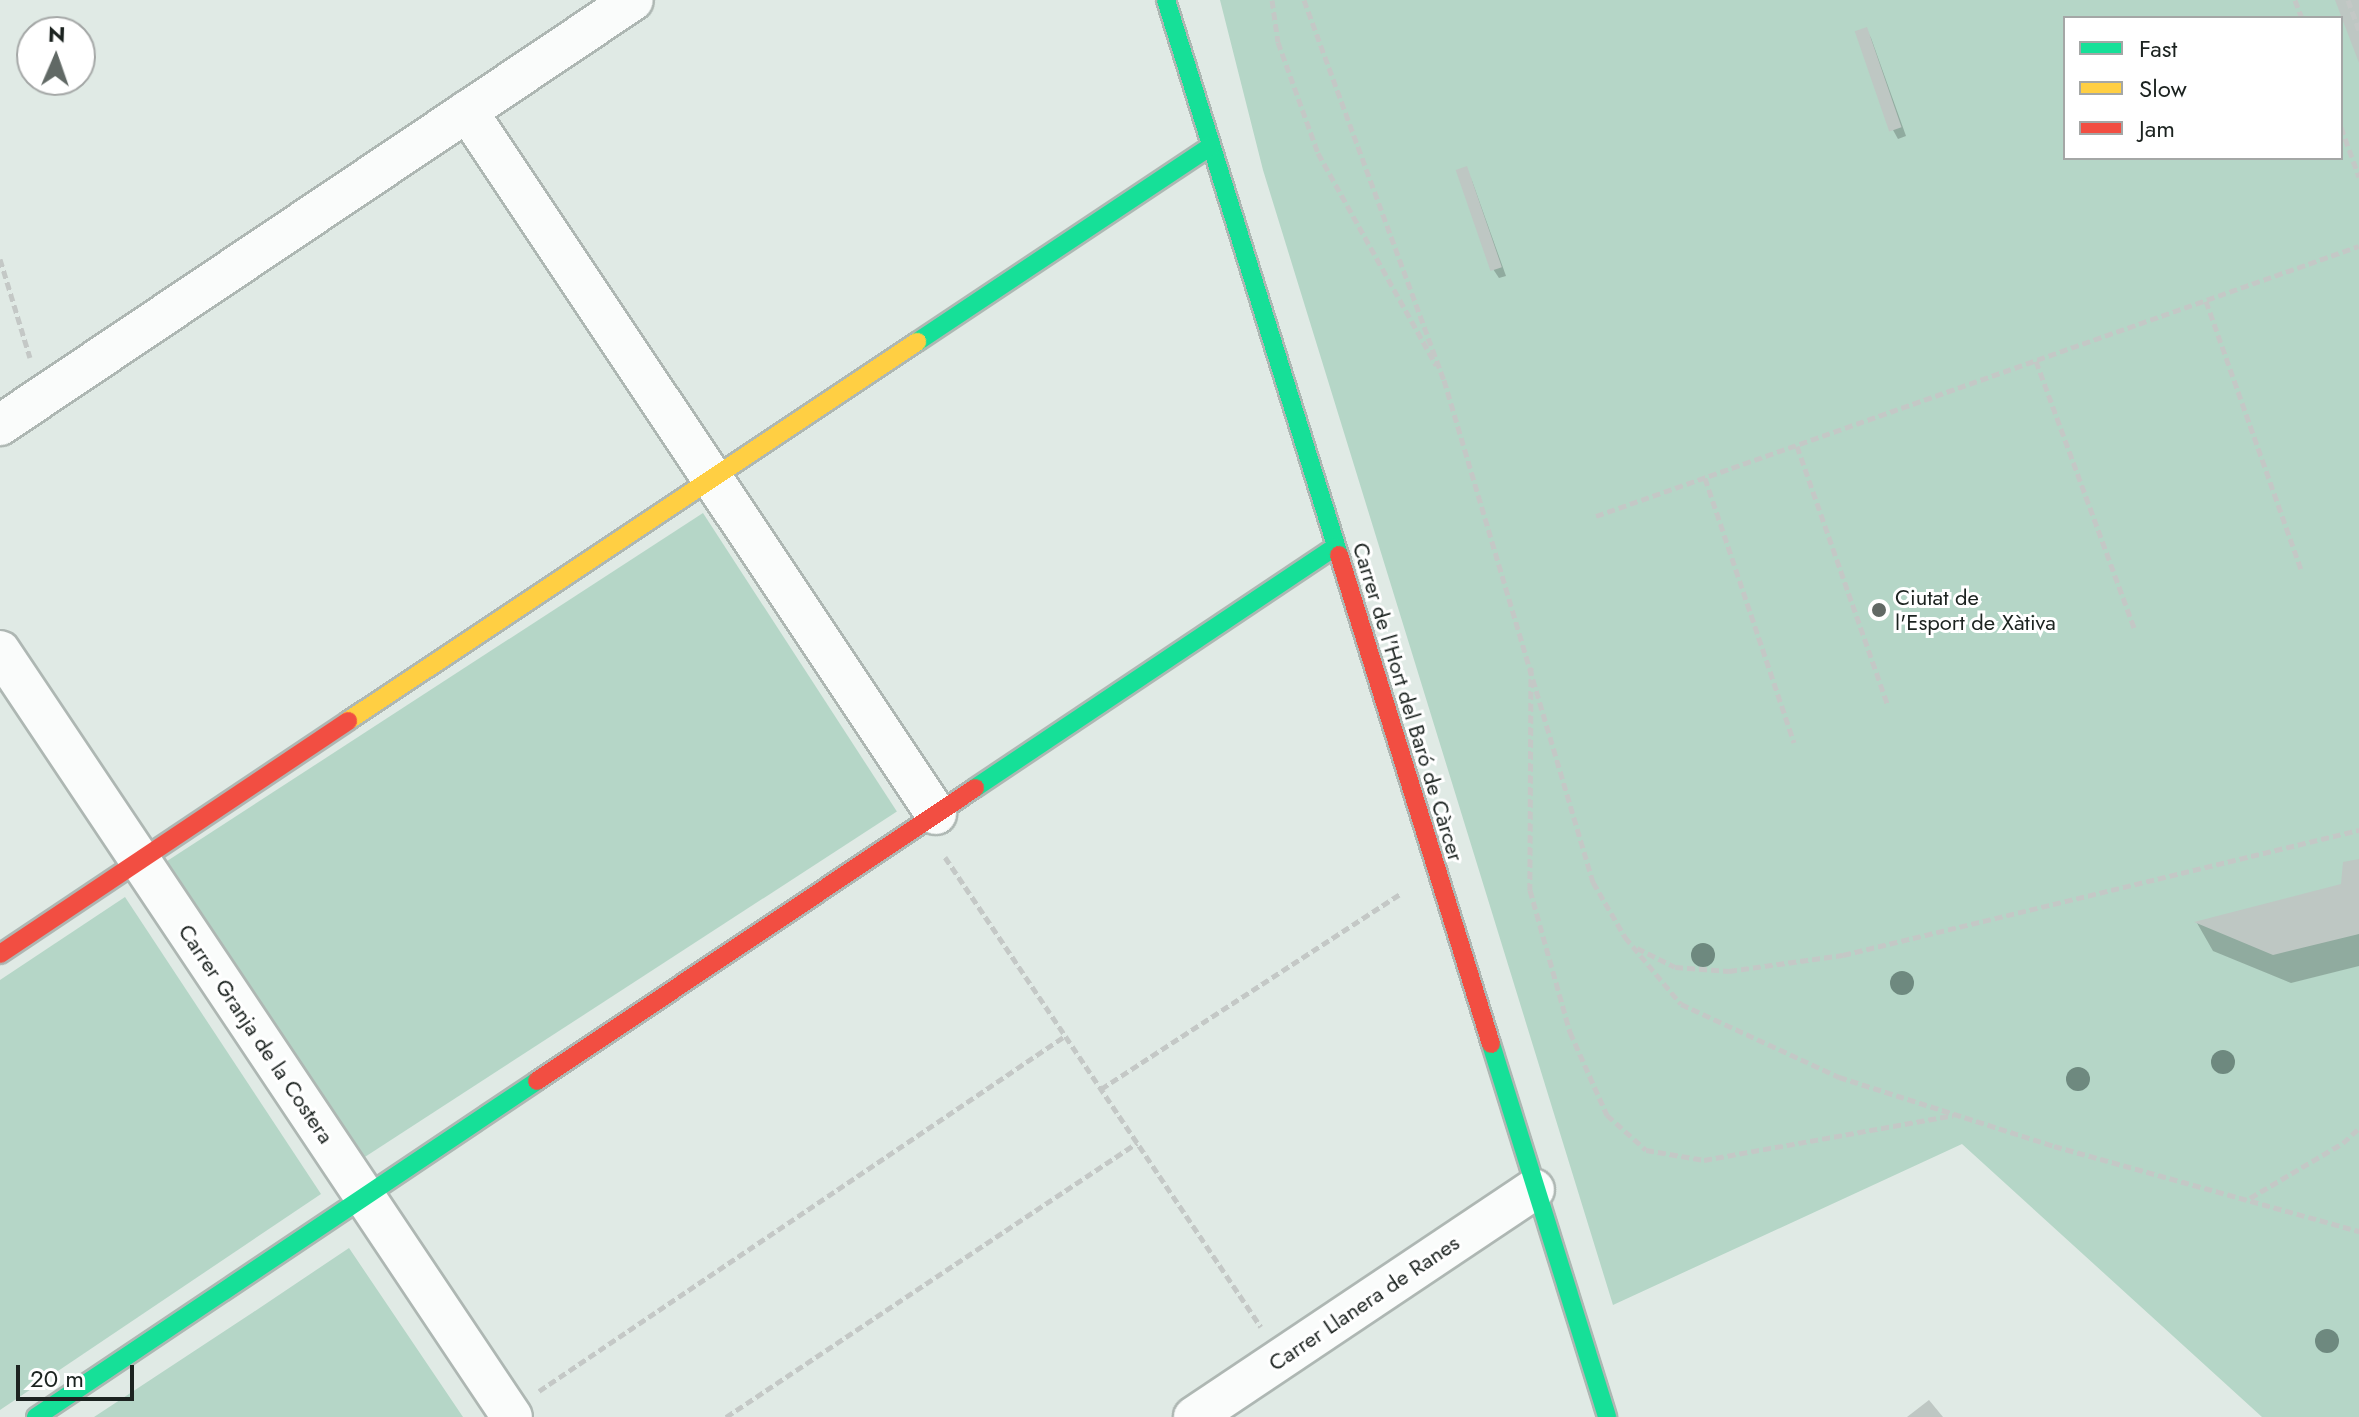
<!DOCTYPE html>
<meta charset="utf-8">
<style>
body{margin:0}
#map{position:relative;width:2359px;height:1417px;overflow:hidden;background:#e0eae5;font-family:Jost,sans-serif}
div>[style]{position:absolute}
.green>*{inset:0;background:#b5d6c7;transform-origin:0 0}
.shadow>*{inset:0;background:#0003}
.building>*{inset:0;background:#bec7c3;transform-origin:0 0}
.path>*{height:5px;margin-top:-2.5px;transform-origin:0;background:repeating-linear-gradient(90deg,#c4c8c6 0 8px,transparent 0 12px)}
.roads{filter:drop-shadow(2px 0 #aeb7b3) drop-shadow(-2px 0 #aeb7b3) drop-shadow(0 2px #aeb7b3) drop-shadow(0 -2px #aeb7b3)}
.street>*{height:40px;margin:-20px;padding:0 20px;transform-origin:20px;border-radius:20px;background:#fafcfb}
.fast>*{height:18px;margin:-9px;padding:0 9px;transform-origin:9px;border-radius:9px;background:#16e098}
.slow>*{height:18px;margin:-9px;padding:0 9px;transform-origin:9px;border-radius:9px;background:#ffcf43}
.jam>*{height:18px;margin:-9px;padding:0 9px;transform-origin:9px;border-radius:9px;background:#f24e42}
.trees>*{width:24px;height:24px;margin:-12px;border-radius:50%;background:#6e897f}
.dots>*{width:22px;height:22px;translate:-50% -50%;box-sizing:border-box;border:4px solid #fff;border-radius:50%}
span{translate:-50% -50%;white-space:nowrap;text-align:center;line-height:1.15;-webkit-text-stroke:6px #fff;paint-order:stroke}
.poi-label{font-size:22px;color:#1c2320}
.left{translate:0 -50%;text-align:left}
.street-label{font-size:22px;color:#1c2320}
.legend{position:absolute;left:2063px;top:16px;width:280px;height:144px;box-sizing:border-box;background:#fff;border:2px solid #a4a7a6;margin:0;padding:10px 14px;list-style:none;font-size:24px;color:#1c2320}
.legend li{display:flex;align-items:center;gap:16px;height:40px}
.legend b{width:40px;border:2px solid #a4a7a6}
.north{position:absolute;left:16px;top:16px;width:80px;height:80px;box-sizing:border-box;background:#fff;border:2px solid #a4a7a6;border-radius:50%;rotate:2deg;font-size:22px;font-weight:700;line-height:32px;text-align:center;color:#1c2320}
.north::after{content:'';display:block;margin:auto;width:28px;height:36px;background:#616965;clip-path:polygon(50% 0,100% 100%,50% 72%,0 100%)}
.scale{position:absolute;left:16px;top:1365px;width:118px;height:36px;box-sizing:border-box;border:4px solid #1c2320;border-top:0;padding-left:10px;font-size:24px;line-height:28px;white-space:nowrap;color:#1c2320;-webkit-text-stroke:6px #fff;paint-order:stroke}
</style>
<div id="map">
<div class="green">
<div style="clip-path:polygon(evenodd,1220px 0,2359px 0,2359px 1417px,2262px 1417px,1962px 1144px,1613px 1305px,1263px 170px,1220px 0,2065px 18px,2341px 18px,2341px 158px,2065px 158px,2065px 18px)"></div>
<div style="left:703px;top:513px;width:356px;height:639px;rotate:57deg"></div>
<div style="clip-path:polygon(125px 897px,321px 1194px,0 1410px,0 980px)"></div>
<div style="clip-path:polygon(349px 1248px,463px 1417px,94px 1417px,252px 1313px)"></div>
</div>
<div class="shadow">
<div style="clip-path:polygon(1866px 29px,1871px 38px,1906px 136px,1898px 139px,1893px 130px,1858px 32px)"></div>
<div style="clip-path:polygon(1471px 178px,1506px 276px,1499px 278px,1493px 269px)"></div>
<div style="clip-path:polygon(2359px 861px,2359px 966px,2291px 983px,2213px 951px,2197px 923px,2344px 886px)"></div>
</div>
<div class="building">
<div style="clip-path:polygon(2335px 0,2359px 0,2359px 63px)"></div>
<div style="left:1867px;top:27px;width:106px;height:13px;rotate:71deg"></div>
<div style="left:1467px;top:166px;width:107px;height:12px;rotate:71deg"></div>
<div style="clip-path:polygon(2359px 859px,2359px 934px,2273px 955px,2194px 922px,2341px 884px,2343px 862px)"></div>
<div style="clip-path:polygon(1929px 1400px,1943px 1417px,1907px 1417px)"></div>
</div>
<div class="path">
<div style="left:1272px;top:0;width:42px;rotate:81.9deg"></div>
<div style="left:1278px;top:42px;width:118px;rotate:70.2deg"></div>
<div style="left:1318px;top:153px;width:243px;rotate:60.9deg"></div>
<div style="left:1304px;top:0;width:405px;rotate:69.8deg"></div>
<div style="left:1444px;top:380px;width:524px;rotate:73.47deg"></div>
<div style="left:1593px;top:882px;width:64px;rotate:59.8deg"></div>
<div style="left:1625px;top:937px;width:87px;rotate:50.1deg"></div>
<div style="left:1681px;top:1004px;width:174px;rotate:24.8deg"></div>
<div style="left:1839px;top:1077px;width:226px;rotate:17.8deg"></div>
<div style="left:2054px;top:1146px;width:317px;rotate:15.6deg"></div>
<div style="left:2295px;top:0;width:19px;rotate:69deg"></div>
<div style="left:2348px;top:0;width:32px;rotate:70deg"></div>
<div style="left:2341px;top:127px;width:53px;rotate:70.2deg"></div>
<div style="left:0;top:259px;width:103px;rotate:73.1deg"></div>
<div style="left:2206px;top:301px;width:284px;rotate:70.5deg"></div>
<div style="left:2036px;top:361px;width:284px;rotate:69.8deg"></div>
<div style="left:1797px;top:446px;width:275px;rotate:70.7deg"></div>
<div style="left:1705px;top:478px;width:279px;rotate:71.4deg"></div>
<div style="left:1596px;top:516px;width:809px;rotate:-19.49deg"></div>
<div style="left:1531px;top:667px;width:223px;rotate:90.3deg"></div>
<div style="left:1530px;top:890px;width:148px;rotate:74.3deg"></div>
<div style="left:1570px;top:1032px;width:91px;rotate:66deg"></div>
<div style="left:1607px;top:1115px;width:52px;rotate:41.9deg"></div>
<div style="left:1646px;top:1150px;width:59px;rotate:9.8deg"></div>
<div style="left:1704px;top:1160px;width:253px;rotate:-10.2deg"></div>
<div style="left:945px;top:857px;width:566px;rotate:56.09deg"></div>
<div style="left:1637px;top:948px;width:42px;rotate:26.6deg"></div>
<div style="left:1675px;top:967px;width:54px;rotate:4.2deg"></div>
<div style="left:1729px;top:971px;width:115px;rotate:-8deg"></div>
<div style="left:1843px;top:955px;width:531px;rotate:-13.62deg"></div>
<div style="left:1101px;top:1089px;width:359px;rotate:-33.1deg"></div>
<div style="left:2250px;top:1198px;width:108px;rotate:-30.6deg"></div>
<div style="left:2343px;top:1143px;width:22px;rotate:-43deg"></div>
<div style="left:539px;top:1391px;width:635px;rotate:-34.02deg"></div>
<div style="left:726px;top:1417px;width:494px;rotate:-33.7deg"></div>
</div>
<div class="roads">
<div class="street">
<div style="left:467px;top:111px;width:845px;rotate:56.29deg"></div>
<div style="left:0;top:425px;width:762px;rotate:-33.88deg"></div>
<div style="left:0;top:651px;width:921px;rotate:56.24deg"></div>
<div style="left:1194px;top:1417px;width:409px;rotate:-33.8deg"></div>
</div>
<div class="fast">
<div style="left:1166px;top:0;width:581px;rotate:72.69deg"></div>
<div style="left:917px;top:342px;width:353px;rotate:-33.7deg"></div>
<div style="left:975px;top:788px;width:433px;rotate:-33.8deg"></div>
<div style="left:1491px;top:1044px;width:391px;rotate:72.7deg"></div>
<div style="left:36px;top:1417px;width:603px;rotate:-33.85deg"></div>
</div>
<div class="slow">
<div style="left:348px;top:721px;width:684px;rotate:-33.67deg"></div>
</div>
<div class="jam">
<div style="left:1339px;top:555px;width:512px;rotate:72.73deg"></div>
<div style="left:0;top:954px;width:419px;rotate:-33.8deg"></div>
<div style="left:537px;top:1081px;width:527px;rotate:-33.78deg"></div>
</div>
</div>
<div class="trees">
<div style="left:1703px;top:955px"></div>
<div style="left:1902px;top:983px"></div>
<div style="left:2223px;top:1062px"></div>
<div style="left:2078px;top:1079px"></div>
<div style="left:2327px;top:1341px"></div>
</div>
<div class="dots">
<div style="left:1879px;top:610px;background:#616965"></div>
</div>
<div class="poi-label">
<span class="left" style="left:1895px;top:610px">Ciutat de<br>l'Esport de Xàtiva</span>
</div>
<div class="street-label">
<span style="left:1408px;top:702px;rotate:73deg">Carrer de l'Hort del Baró de Càrcer</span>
<span style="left:256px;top:1034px;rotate:56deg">Carrer Granja de la Costera</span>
<span style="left:1364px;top:1303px;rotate:-34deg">Carrer Llanera de Ranes</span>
</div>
<ul class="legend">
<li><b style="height:10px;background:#16e098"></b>Fast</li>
<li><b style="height:10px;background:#ffcf43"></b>Slow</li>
<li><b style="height:10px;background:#f24e42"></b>Jam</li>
</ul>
<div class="north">N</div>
<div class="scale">20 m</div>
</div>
